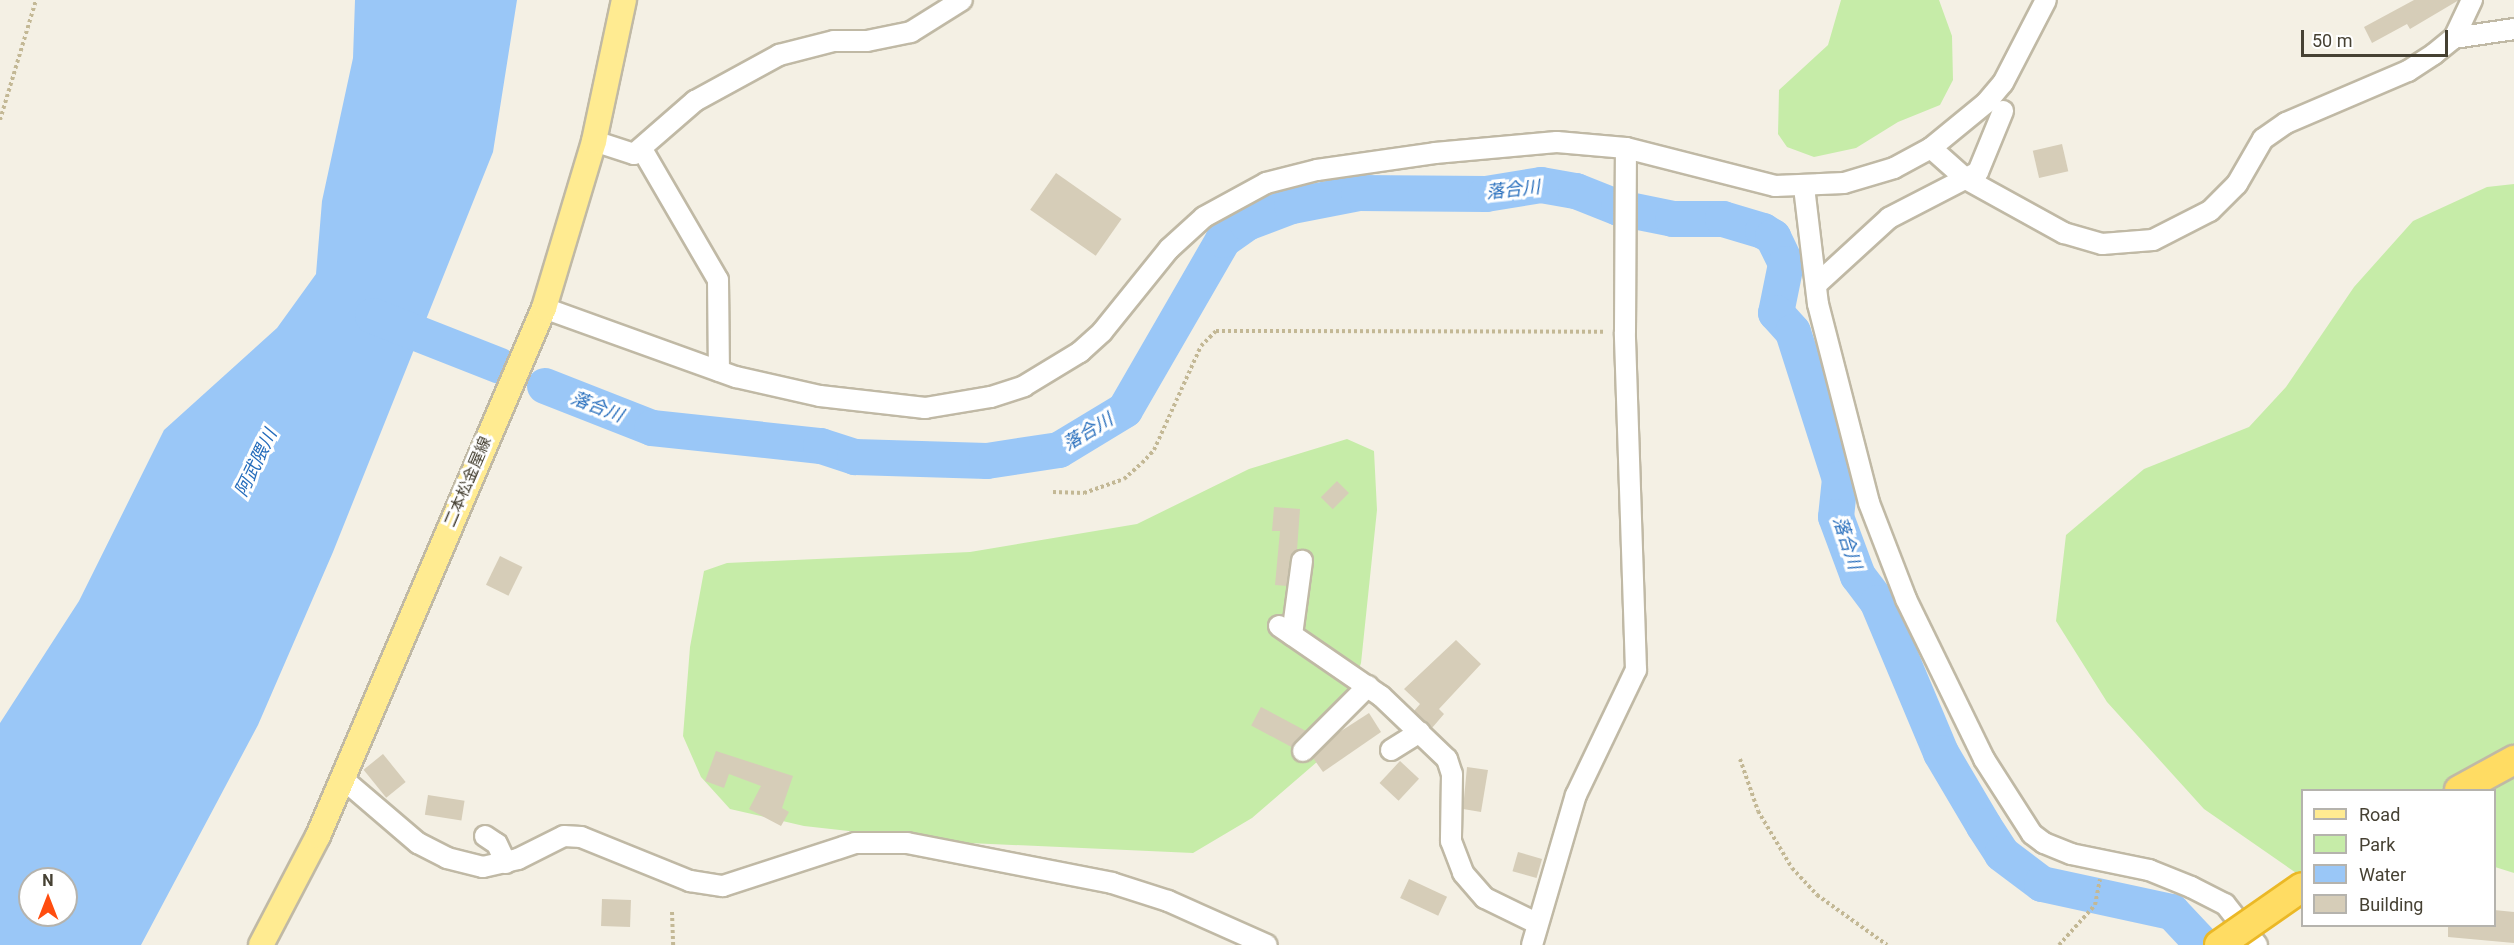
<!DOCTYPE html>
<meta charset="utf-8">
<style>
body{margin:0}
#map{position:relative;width:2514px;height:945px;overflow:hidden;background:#f4f0e4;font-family:Roboto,"Noto Sans JP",sans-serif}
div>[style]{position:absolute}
.green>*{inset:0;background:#c6eca8}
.water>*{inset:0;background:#9ac7f7}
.river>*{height:36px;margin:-18px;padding:0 18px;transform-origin:18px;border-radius:18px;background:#9ac7f7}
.building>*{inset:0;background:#d6cdb8;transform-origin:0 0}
.path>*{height:4px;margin-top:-2px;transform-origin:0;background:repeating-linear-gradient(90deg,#c3b895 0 3px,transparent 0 6px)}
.roads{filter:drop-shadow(2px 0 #c0b9a5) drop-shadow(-2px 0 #c0b9a5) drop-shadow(0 2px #c0b9a5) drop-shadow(0 -2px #c0b9a5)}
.minor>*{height:20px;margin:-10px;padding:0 10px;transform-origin:10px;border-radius:10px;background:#fff}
.major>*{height:24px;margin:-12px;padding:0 12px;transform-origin:12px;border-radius:12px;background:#ffeb91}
.highway>*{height:28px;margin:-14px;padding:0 14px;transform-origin:14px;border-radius:14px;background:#ffdc63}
.bridges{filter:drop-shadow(2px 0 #ebb826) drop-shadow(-2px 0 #ebb826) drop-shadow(0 2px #ebb826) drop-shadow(0 -2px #ebb826)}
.highway-bridge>*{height:28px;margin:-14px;padding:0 14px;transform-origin:14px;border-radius:14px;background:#ffdc63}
span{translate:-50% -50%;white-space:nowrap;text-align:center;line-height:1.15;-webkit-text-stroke:6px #fff;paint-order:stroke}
.street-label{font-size:16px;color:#464133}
.water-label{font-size:18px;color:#236bbb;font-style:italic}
.legend{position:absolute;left:2301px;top:789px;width:195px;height:138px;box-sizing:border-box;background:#fff;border:2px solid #b5b3ad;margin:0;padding:8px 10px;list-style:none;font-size:18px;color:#464133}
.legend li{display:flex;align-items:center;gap:12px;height:30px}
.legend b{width:30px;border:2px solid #b5b3ad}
.north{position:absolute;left:18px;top:867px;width:60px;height:60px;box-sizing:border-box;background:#fff;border:2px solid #b5b3ad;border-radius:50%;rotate:0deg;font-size:16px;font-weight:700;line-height:24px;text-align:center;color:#464133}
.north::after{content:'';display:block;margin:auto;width:21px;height:27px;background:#ff4d0f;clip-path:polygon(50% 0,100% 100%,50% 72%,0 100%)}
.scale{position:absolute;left:2301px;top:30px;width:147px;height:27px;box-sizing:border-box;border:3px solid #464133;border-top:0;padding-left:8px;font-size:18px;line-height:21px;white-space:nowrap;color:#464133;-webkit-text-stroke:4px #fff;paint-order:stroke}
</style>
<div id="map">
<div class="green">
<div style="clip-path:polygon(1841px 0,1939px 0,1952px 36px,1953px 80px,1940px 105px,1898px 122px,1856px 148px,1814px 157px,1787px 147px,1778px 134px,1779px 90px,1828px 45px)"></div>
<div style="clip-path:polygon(2514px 184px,2514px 873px,2495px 867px,2494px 790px,2302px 790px,2302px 877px,2204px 809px,2107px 702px,2056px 621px,2066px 535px,2144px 469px,2249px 427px,2286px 387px,2354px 287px,2413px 221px,2487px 187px)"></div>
<div style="clip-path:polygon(1347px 439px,1374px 451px,1377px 510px,1361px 663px,1332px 749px,1252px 818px,1193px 853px,947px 842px,804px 826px,730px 809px,701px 777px,683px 736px,690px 647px,704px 571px,727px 563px,970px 552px,1137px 524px,1249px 469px)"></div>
</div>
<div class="water">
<div style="clip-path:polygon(evenodd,355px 0,517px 0,493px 152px,333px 552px,258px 725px,141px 945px,0 945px,0 723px,79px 601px,164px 430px,277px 328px,316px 274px,322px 201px,353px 58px,355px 0,30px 879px,66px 879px,66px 915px,30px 915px,30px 879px)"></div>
</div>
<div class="river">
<div style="left:373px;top:316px;width:136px;rotate:21.5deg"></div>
<div style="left:545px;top:386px;width:115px;rotate:21.4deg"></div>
<div style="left:652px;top:428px;width:170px;rotate:6.1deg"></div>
<div style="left:821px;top:446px;width:36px;rotate:18deg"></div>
<div style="left:855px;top:457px;width:132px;rotate:1.7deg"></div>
<div style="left:987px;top:461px;width:73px;rotate:-8.7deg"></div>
<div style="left:1059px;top:450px;width:77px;rotate:-31.2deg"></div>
<div style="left:1125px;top:410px;width:196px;rotate:-60deg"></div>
<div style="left:1223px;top:240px;width:29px;rotate:-35deg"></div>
<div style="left:1247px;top:223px;width:48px;rotate:-20.7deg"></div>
<div style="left:1292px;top:206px;width:68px;rotate:-11deg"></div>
<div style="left:1359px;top:193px;width:127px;rotate:0.5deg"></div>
<div style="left:1486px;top:194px;width:56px;rotate:-9.3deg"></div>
<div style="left:1541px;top:185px;width:36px;rotate:10deg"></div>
<div style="left:1576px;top:191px;width:46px;rotate:21.6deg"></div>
<div style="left:1619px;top:208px;width:55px;rotate:11.5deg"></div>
<div style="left:1673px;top:219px;width:50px"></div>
<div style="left:1723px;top:219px;width:42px;rotate:16.7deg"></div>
<div style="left:1763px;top:231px;width:12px;rotate:31deg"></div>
<div style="left:1773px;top:237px;width:30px;rotate:64deg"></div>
<div style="left:1786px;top:264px;width:50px;rotate:101.5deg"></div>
<div style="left:1776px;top:313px;width:25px;rotate:48deg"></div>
<div style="left:1793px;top:332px;width:154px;rotate:72.3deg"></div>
<div style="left:1840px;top:479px;width:38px;rotate:96deg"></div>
<div style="left:1836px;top:517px;width:63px;rotate:69.6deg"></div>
<div style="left:1858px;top:576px;width:34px;rotate:53deg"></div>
<div style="left:1878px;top:603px;width:163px;rotate:67.2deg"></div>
<div style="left:1941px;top:753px;width:85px;rotate:59.5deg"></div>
<div style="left:1984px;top:826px;width:33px;rotate:57deg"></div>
<div style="left:2002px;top:854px;width:50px;rotate:36.9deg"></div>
<div style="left:2042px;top:884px;width:133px;rotate:12.2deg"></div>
<div style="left:2172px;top:912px;width:45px;rotate:46.8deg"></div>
</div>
<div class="building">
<div style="clip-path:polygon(2414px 0,2459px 0,2410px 29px,2407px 24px,2372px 43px,2364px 27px)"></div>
<div style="left:2062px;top:144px;width:28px;height:30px;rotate:77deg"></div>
<div style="left:1056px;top:173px;width:80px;height:45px;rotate:35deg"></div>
<div style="left:1337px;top:481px;width:17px;height:23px;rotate:45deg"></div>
<div style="clip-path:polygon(1274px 507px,1300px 509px,1297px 550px,1290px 559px,1287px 586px,1275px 585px,1280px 531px,1272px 531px)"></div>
<div style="left:500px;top:556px;width:25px;height:32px;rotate:26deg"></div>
<div style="clip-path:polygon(1456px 640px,1481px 664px,1439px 709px,1444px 714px,1432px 728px,1414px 711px,1420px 704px,1404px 689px)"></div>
<div style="left:1261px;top:707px;width:52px;height:21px;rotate:28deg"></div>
<div style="clip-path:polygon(1369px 713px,1381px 732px,1323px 772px,1313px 758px,1338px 733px)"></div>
<div style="clip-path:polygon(716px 751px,793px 776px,782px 808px,789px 812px,781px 826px,749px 809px,761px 786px,729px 774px,724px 788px,705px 781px)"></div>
<div style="left:383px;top:754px;width:36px;height:25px;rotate:51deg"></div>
<div style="left:1400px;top:761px;width:26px;height:30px;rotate:43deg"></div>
<div style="clip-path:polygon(1467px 767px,1488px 770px,1481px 812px,1463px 809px)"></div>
<div style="left:428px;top:795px;width:37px;height:20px;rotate:9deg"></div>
<div style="left:1518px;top:852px;width:25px;height:20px;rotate:16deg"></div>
<div style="left:1409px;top:879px;width:42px;height:21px;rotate:25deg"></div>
<div style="left:602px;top:899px;width:29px;height:27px;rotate:2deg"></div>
<div style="clip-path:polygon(2494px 910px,2514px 912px,2514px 943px,2448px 937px,2448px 926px,2494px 926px)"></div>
</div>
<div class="path">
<div style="left:0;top:120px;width:125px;rotate:-73.3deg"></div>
<div style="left:1053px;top:492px;width:31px;rotate:2deg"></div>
<div style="left:1084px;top:493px;width:42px;rotate:-19.3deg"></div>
<div style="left:1124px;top:479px;width:24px;rotate:-42deg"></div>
<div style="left:1142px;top:463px;width:18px;rotate:-47deg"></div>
<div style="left:1154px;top:450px;width:114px;rotate:-65.7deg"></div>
<div style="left:1201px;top:346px;width:21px;rotate:-45deg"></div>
<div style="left:1216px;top:331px;width:390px;rotate:0.1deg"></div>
<div style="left:1740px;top:759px;width:55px;rotate:70.9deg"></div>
<div style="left:1758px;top:811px;width:66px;rotate:59.2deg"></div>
<div style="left:1792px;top:868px;width:37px;rotate:47deg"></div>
<div style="left:1817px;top:895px;width:86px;rotate:35.5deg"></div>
<div style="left:672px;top:912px;width:33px;rotate:88deg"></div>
<div style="left:2059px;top:945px;width:54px;rotate:-48deg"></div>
<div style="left:2095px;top:905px;width:26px;rotate:-79deg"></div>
</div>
<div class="roads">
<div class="minor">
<div style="left:2454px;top:38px;width:61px;rotate:-8.5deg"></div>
<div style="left:594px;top:141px;width:42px;rotate:18deg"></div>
<div style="left:634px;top:154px;width:81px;rotate:-41deg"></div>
<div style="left:695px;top:101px;width:96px;rotate:-28.7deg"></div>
<div style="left:779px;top:55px;width:57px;rotate:-14.3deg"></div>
<div style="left:834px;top:41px;width:33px"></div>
<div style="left:867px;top:41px;width:45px;rotate:-11.6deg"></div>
<div style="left:911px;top:32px;width:60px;rotate:-32.1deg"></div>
<div style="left:1931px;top:148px;width:47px;rotate:41.5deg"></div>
<div style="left:1966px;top:179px;width:112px;rotate:28.9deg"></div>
<div style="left:2064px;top:233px;width:40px;rotate:16deg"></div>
<div style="left:2102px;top:244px;width:51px;rotate:-4.5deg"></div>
<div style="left:2153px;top:240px;width:64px;rotate:-27deg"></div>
<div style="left:2210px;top:211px;width:38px;rotate:-45deg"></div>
<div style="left:2237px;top:184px;width:52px;rotate:-60deg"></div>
<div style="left:2263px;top:139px;width:28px;rotate:-35deg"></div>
<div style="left:2286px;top:123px;width:133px;rotate:-23.1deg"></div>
<div style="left:2408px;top:71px;width:31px;rotate:-33deg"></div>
<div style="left:2434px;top:54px;width:26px;rotate:-39deg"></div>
<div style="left:2454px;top:38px;width:42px;rotate:-64.7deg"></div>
<div style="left:643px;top:151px;width:149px;rotate:59.8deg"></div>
<div style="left:718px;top:280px;width:91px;rotate:89.4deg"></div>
<div style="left:1804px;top:187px;width:118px;rotate:83.2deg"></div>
<div style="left:1818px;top:304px;width:205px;rotate:75.6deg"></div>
<div style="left:1869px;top:503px;width:103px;rotate:68.9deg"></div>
<div style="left:1906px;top:599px;width:178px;rotate:64deg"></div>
<div style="left:1984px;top:759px;width:89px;rotate:57.4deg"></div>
<div style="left:2032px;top:834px;width:15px;rotate:37deg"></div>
<div style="left:2044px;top:843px;width:29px;rotate:22deg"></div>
<div style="left:2071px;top:854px;width:80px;rotate:11.6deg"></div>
<div style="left:2149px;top:870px;width:45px;rotate:22deg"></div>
<div style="left:2191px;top:887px;width:38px;rotate:27deg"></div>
<div style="left:2225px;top:904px;width:52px;rotate:52deg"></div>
<div style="left:1816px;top:285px;width:99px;rotate:-42.5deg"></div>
<div style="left:1889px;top:218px;width:100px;rotate:-27.3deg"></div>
<div style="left:1978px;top:172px;width:66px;rotate:-67.7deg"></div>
<div style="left:544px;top:308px;width:204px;rotate:19.8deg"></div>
<div style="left:736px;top:377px;width:86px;rotate:12.7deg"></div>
<div style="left:820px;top:396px;width:106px;rotate:6.5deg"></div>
<div style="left:925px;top:408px;width:67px;rotate:-9.5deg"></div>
<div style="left:991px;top:397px;width:35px;rotate:-18deg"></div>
<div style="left:1024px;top:386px;width:66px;rotate:-31.3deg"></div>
<div style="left:1080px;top:352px;width:30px;rotate:-42deg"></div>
<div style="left:1102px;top:332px;width:107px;rotate:-51.1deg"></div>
<div style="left:1169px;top:249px;width:47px;rotate:-42.4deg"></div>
<div style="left:1204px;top:217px;width:71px;rotate:-28.7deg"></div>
<div style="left:1266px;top:183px;width:53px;rotate:-14.3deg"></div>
<div style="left:1317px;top:170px;width:119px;rotate:-8.2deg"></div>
<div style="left:1435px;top:153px;width:122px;rotate:-5.2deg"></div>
<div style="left:1557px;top:142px;width:69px;rotate:5deg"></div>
<div style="left:1626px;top:148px;width:154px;rotate:14.3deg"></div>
<div style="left:1775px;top:186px;width:69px;rotate:-2.5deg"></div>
<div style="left:1844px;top:183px;width:52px;rotate:-16.7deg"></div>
<div style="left:1894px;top:168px;width:42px;rotate:-28.4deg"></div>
<div style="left:1931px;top:148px;width:71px;rotate:-39.3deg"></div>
<div style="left:1986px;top:103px;width:26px;rotate:-50deg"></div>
<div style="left:2003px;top:83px;width:93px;rotate:-62.6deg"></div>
<div style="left:1279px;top:626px;width:124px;rotate:34.5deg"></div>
<div style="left:1381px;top:696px;width:91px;rotate:43.7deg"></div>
<div style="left:1447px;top:759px;width:16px;rotate:72deg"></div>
<div style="left:1452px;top:774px;width:67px;rotate:90.9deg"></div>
<div style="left:1451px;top:841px;width:34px;rotate:69deg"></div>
<div style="left:1463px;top:873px;width:33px;rotate:49deg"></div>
<div style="left:1485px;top:898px;width:57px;rotate:26.1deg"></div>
<div style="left:1292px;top:635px;width:75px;rotate:-82.3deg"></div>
<div style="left:1391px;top:750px;width:34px;rotate:-32deg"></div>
<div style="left:1303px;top:751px;width:92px;rotate:-45deg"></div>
<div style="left:343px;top:779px;width:99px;rotate:40.5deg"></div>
<div style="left:418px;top:843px;width:33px;rotate:27deg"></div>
<div style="left:447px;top:858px;width:37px;rotate:14deg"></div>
<div style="left:483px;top:867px;width:36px;rotate:-13deg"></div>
<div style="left:518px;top:859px;width:51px;rotate:-26.6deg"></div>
<div style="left:564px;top:836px;width:17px;rotate:3deg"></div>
<div style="left:581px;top:837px;width:118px;rotate:22deg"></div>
<div style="left:690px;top:881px;width:33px;rotate:9deg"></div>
<div style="left:723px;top:886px;width:139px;rotate:-18deg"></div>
<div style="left:855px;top:843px;width:52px"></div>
<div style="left:907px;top:843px;width:209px;rotate:11deg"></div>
<div style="left:1112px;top:883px;width:59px;rotate:17.8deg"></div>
<div style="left:1168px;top:901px;width:108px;rotate:24deg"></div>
<div style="left:485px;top:836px;width:14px;rotate:34deg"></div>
<div style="left:497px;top:844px;width:21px;rotate:65deg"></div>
<div style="left:1532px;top:945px;width:156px;rotate:-73.7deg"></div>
<div style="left:1576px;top:795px;width:139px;rotate:-64.4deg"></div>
<div style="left:1636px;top:670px;width:338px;rotate:-91.9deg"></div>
<div style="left:1625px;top:332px;width:184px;rotate:-89.7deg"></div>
</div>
<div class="major">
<div style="left:261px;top:945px;width:123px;rotate:-62.4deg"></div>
<div style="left:318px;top:836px;width:574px;rotate:-66.83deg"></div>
<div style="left:544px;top:308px;width:174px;rotate:-73.3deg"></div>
<div style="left:594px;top:141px;width:144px;rotate:-78deg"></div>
</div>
<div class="highway">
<div style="left:2459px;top:790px;width:63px;rotate:-28.6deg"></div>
</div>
</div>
<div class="bridges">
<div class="highway-bridge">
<div style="left:2219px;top:945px;width:101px;rotate:-34.9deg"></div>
</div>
</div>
<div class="street-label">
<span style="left:468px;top:482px;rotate:-67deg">二本松金屋線</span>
</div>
<div class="water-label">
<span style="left:1513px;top:190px;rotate:-6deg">落合川</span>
<span style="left:597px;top:407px;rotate:21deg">落合川</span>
<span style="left:1088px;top:432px;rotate:-31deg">落合川</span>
<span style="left:256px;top:463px;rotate:-64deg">阿武隈川</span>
<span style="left:1847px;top:543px;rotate:72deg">落合川</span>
</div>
<ul class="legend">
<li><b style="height:8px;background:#ffeb91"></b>Road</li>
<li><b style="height:16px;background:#c6eca8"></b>Park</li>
<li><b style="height:16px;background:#9ac7f7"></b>Water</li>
<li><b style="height:16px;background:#d6cdb8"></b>Building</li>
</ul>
<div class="north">N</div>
<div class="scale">50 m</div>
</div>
